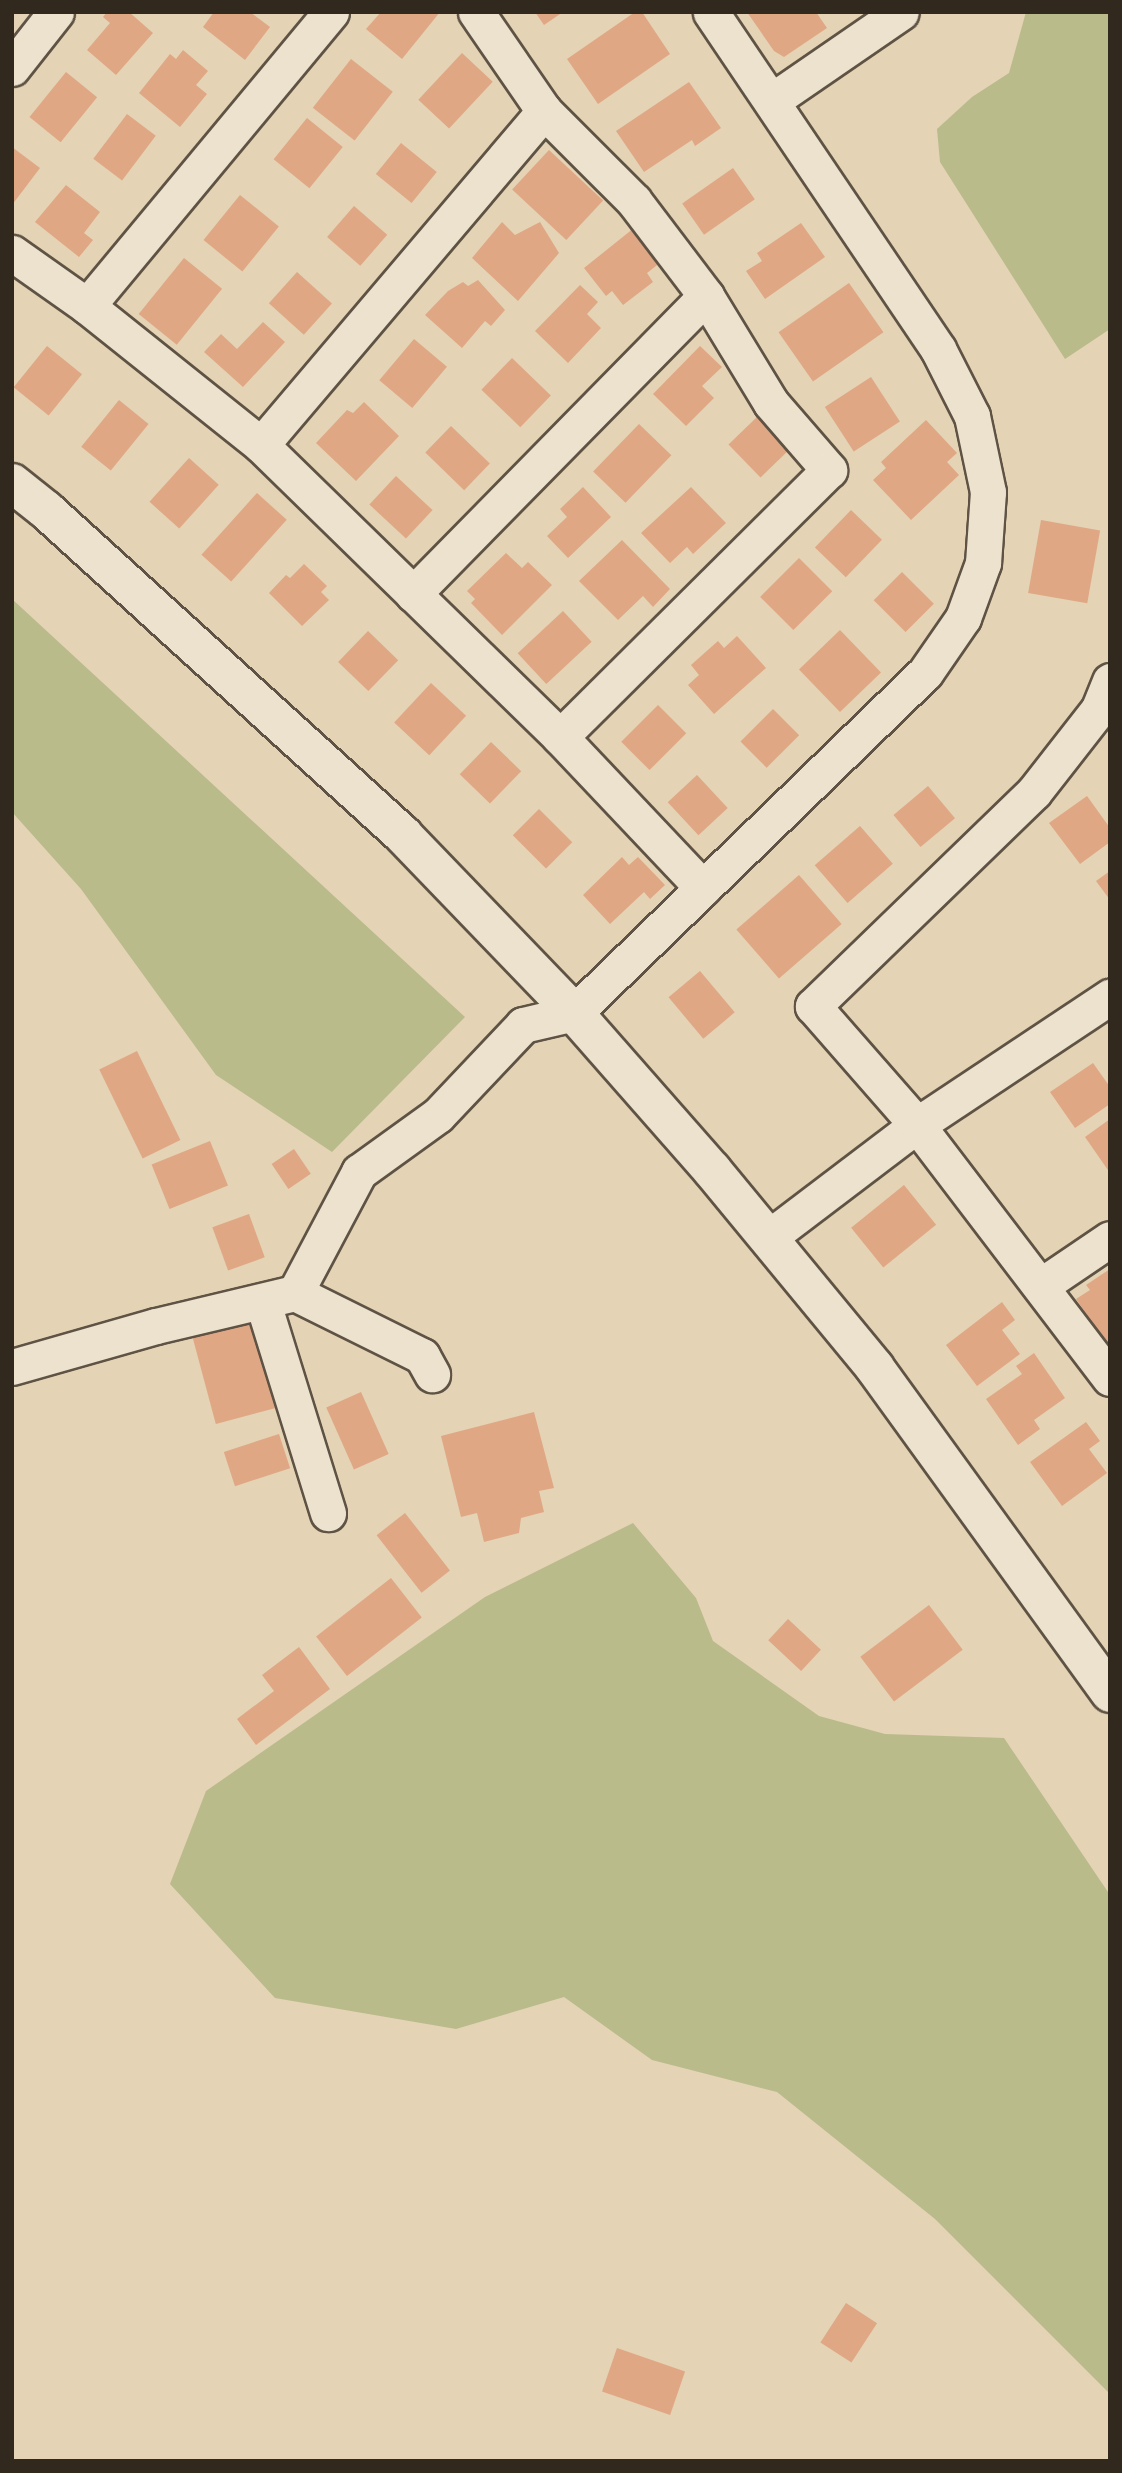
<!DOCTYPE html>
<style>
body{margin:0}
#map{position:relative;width:1122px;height:2473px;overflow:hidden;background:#e4d3b4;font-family:Cardo,serif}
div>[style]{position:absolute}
.green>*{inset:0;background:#b9bb8a}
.building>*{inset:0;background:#e0a785;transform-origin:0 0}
.roads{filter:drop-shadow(2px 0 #5e5344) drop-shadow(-2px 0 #5e5344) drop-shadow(0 2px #5e5344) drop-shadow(0 -2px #5e5344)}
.street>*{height:35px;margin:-17.5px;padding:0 17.5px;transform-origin:17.5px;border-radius:17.5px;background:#ede2ce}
.secondary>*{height:38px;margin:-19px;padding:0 19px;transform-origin:19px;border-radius:19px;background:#ede2ce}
span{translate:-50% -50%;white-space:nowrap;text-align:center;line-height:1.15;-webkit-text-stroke:6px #ede2ce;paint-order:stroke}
.frame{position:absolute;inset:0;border:14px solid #31281e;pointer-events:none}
</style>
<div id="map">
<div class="green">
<div style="clip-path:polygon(1026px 12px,1110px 12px,1110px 329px,1065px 359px,940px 162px,937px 129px,972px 97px,1009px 73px)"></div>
<div style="clip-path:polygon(12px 599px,465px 1017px,332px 1152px,216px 1075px,81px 889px,12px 812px)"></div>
<div style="clip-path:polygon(633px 1523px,696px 1598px,713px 1641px,819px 1716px,885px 1734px,1004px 1738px,1110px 1895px,1110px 2394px,935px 2219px,777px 2092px,652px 2060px,564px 1997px,456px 2029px,275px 1998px,170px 1884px,206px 1791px,485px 1597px)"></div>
</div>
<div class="building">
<div style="clip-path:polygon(107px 12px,129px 12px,153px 33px,116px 75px,87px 50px,110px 23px,103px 17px)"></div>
<div style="clip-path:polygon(214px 12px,250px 12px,270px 27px,245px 60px,203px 27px)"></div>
<div style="clip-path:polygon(381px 12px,440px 12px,402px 59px,366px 29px)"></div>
<div style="clip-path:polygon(535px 12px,563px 12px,544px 25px)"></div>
<div style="clip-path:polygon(635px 12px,642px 12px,670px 54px,598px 104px,567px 59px)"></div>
<div style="clip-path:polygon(747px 12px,816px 12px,827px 28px,784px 57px,774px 51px)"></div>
<div style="clip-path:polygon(183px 50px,208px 71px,196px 85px,207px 94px,180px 127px,139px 93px,170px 54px,176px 59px)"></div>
<div style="left:462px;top:53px;width:42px;height:64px;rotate:43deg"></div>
<div style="left:351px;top:59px;width:53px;height:62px;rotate:38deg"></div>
<div style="left:66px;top:72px;width:40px;height:58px;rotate:39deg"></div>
<div style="clip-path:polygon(689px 82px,721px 128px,695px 146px,692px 140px,644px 172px,616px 131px)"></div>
<div style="left:127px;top:114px;width:36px;height:56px;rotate:37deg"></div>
<div style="left:307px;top:118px;width:46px;height:53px;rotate:39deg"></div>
<div style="left:401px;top:143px;width:46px;height:40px;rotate:39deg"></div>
<div style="clip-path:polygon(12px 147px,40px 168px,12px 205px)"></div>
<div style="left:549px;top:150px;width:74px;height:54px;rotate:43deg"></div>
<div style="left:733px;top:168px;width:38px;height:62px;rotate:55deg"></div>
<div style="clip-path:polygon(66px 185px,100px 212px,84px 233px,93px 240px,79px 257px,35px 222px)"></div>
<div style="left:240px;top:195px;width:50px;height:58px;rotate:39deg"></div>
<div style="left:354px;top:206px;width:44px;height:41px;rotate:41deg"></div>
<div style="clip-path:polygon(502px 222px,515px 235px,540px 222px,559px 253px,518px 301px,472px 258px)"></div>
<div style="clip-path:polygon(801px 223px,825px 257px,765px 299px,746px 271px,762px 261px,757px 253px)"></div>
<div style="clip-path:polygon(634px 228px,661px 262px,647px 273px,653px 282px,623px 305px,612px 291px,606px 296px,584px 268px)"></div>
<div style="left:184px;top:258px;width:49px;height:72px;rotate:39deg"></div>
<div style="left:297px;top:272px;width:47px;height:42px;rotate:42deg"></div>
<div style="clip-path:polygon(478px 280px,505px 310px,491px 326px,485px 321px,462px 348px,425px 315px,448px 291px,463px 282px,468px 286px)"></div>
<div style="left:849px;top:283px;width:60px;height:86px;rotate:55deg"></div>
<div style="clip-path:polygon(580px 285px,598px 302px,587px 314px,601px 328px,568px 363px,535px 331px)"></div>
<div style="clip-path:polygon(263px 322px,285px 342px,243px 387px,204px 352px,221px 334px,237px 349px)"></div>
<div style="left:414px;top:339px;width:43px;height:54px;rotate:40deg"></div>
<div style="left:47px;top:346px;width:45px;height:53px;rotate:39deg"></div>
<div style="clip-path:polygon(700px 346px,722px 367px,702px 386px,714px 398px,686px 426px,653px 394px)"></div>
<div style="left:512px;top:358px;width:54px;height:44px;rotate:44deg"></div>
<div style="left:871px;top:377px;width:53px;height:55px;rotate:57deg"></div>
<div style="left:119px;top:400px;width:38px;height:60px;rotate:39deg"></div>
<div style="clip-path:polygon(364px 402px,399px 436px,356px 481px,316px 443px,347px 410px,353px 413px)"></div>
<div style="left:758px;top:416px;width:46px;height:41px;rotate:46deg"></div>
<div style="clip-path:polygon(926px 420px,957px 453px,947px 462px,959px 475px,911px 520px,873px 480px,886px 468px,881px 462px)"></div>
<div style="left:639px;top:424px;width:45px;height:66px;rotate:44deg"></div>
<div style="left:451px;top:426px;width:54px;height:37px;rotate:44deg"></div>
<div style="left:189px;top:458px;width:40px;height:59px;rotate:42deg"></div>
<div style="left:396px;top:476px;width:50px;height:39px;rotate:43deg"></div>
<div style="clip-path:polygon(583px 487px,611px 517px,568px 558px,547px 536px,567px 517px,560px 509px)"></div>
<div style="clip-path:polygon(691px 487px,726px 523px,693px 554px,687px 547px,670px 563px,641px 533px)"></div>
<div style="left:257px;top:493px;width:40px;height:83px;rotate:42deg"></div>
<div style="left:851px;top:510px;width:43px;height:52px;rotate:44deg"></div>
<div style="left:1041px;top:520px;width:60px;height:74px;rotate:10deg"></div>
<div style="clip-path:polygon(622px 540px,670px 589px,653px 607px,643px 596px,618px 620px,579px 581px)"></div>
<div style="clip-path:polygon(506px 553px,522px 568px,528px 562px,552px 585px,502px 635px,471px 603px,475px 599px,467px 591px)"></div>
<div style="left:799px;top:558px;width:47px;height:55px;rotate:45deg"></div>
<div style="clip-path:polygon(304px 564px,327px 586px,321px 592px,329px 600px,302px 626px,269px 593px,286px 575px,290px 578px)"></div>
<div style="left:902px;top:572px;width:45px;height:40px;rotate:45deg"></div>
<div style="left:563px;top:611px;width:42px;height:62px;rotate:47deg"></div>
<div style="left:840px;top:630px;width:59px;height:57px;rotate:46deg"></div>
<div style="left:368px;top:631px;width:42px;height:43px;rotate:44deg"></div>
<div style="clip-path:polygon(737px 636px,766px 668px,714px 714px,688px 685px,699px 675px,691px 665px,718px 641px,724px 648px)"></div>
<div style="left:431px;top:683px;width:48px;height:54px;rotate:43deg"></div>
<div style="left:658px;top:705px;width:40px;height:52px;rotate:45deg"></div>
<div style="left:773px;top:709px;width:37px;height:46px;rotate:45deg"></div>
<div style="left:491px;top:742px;width:42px;height:45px;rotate:44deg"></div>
<div style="left:697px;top:775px;width:45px;height:40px;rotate:47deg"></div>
<div style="left:928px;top:786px;width:42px;height:45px;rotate:50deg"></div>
<div style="clip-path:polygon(1087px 796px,1110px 828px,1110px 842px,1080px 864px,1049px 823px)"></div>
<div style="left:539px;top:809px;width:47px;height:37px;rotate:45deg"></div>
<div style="left:860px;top:826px;width:50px;height:60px;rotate:49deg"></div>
<div style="clip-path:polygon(622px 857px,629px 865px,638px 857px,665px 885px,650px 899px,644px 892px,610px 924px,583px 895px)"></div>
<div style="clip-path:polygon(1110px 871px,1110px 900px,1096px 881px)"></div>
<div style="left:799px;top:875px;width:65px;height:83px;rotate:49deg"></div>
<div style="left:700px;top:971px;width:54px;height:41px;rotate:50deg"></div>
<div style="left:137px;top:1051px;width:99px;height:42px;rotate:64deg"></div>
<div style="clip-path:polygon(1093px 1063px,1110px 1087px,1110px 1104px,1075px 1128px,1050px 1092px)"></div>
<div style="clip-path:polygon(1110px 1119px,1110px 1173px,1085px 1137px)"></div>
<div style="left:210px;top:1141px;width:48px;height:63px;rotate:68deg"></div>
<div style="left:294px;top:1149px;width:30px;height:27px;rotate:56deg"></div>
<div style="left:904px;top:1185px;width:51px;height:68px;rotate:51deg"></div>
<div style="left:249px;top:1214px;width:46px;height:39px;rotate:70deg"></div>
<div style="clip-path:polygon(1110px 1269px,1110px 1342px,1107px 1344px,1076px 1299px,1090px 1290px,1086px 1285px)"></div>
<div style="clip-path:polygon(1002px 1302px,1015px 1320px,1002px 1330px,1020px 1354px,977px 1386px,946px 1345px)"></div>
<div style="left:256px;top:1319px;width:91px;height:66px;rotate:75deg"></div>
<div style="clip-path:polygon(1034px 1353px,1065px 1398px,1034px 1420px,1040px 1429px,1018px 1445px,986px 1399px,1022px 1374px,1016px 1366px)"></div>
<div style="left:361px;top:1392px;width:68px;height:38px;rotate:66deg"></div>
<div style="clip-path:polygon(534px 1412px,554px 1488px,539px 1491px,544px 1512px,521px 1518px,519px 1533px,484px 1542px,477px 1513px,461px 1517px,441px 1436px)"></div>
<div style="clip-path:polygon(1086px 1422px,1100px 1441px,1089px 1449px,1107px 1473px,1062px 1506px,1030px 1462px)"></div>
<div style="left:279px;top:1434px;width:36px;height:58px;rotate:72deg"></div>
<div style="left:405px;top:1513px;width:73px;height:36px;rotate:52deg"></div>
<div style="left:391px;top:1578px;width:50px;height:95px;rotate:52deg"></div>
<div style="left:929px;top:1605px;width:56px;height:86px;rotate:53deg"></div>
<div style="left:788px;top:1619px;width:45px;height:29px;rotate:43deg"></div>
<div style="clip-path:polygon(299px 1647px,330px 1689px,256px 1745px,237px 1719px,274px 1691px,262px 1675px)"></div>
<div style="left:846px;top:2303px;width:37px;height:47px;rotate:33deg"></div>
<div style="left:617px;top:2348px;width:72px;height:46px;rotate:19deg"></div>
</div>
<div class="roads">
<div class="street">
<div style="left:476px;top:12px;width:120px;rotate:55.5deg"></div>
<div style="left:544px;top:111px;width:127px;rotate:45deg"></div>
<div style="left:634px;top:201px;width:119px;rotate:52.8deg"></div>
<div style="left:706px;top:296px;width:125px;rotate:58.7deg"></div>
<div style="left:771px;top:403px;width:89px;rotate:49.1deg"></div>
<div style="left:829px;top:470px;width:379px;rotate:135.2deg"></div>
<div style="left:12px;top:68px;width:71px;rotate:-51.8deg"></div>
<div style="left:773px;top:100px;width:155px;rotate:-34.5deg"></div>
<div style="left:12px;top:253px;width:92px;rotate:35.2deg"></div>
<div style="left:87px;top:306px;width:223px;rotate:38.6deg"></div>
<div style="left:261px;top:445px;width:418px;rotate:44.3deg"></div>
<div style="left:560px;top:737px;width:208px;rotate:46.6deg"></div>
<div style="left:87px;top:306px;width:382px;rotate:-50.3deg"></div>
<div style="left:261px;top:445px;width:438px;rotate:-49.7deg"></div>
<div style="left:413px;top:594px;width:418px;rotate:-45.5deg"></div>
<div style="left:1110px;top:681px;width:31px;rotate:112deg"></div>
<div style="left:1098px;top:710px;width:104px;rotate:128deg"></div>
<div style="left:1034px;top:792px;width:308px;rotate:135.9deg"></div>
<div style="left:813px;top:1006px;width:158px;rotate:48.8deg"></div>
<div style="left:917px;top:1125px;width:318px;rotate:52.7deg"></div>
<div style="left:768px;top:1238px;width:187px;rotate:-37.2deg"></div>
<div style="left:917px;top:1125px;width:232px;rotate:-33.6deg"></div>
<div style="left:1042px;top:1285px;width:82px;rotate:-34.1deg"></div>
<div style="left:295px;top:1293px;width:142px;rotate:26.4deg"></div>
<div style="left:422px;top:1356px;width:21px;rotate:61deg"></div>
<div style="left:263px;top:1303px;width:220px;rotate:72.8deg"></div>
<div style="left:12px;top:1367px;width:150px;rotate:-15.9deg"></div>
<div style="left:156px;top:1326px;width:143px;rotate:-13.4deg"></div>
<div style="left:295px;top:1293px;width:137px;rotate:-62.1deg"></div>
<div style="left:359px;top:1172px;width:97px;rotate:-35.8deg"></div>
<div style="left:438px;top:1115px;width:124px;rotate:-46.6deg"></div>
<div style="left:523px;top:1025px;width:52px;rotate:-13.2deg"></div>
<div style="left:574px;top:1013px;width:489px;rotate:-44.1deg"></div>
<div style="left:925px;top:673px;width:67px;rotate:-55.4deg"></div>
<div style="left:963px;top:618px;width:59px;rotate:-70deg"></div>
<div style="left:983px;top:563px;width:71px;rotate:-86deg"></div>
<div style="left:988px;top:492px;width:78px;rotate:-101.9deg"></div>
<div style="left:972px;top:416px;width:75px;rotate:-116.9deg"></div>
<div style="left:938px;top:349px;width:406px;rotate:-124deg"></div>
</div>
<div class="secondary">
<div style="left:12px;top:483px;width:43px;rotate:38.5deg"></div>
<div style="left:46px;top:510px;width:483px;rotate:42.3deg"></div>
<div style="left:403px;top:835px;width:247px;rotate:46.1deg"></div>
<div style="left:574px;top:1013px;width:209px;rotate:48.7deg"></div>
<div style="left:712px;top:1170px;width:256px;rotate:50.5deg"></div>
<div style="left:875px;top:1368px;width:401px;rotate:54.1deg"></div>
</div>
</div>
<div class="frame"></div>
</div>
